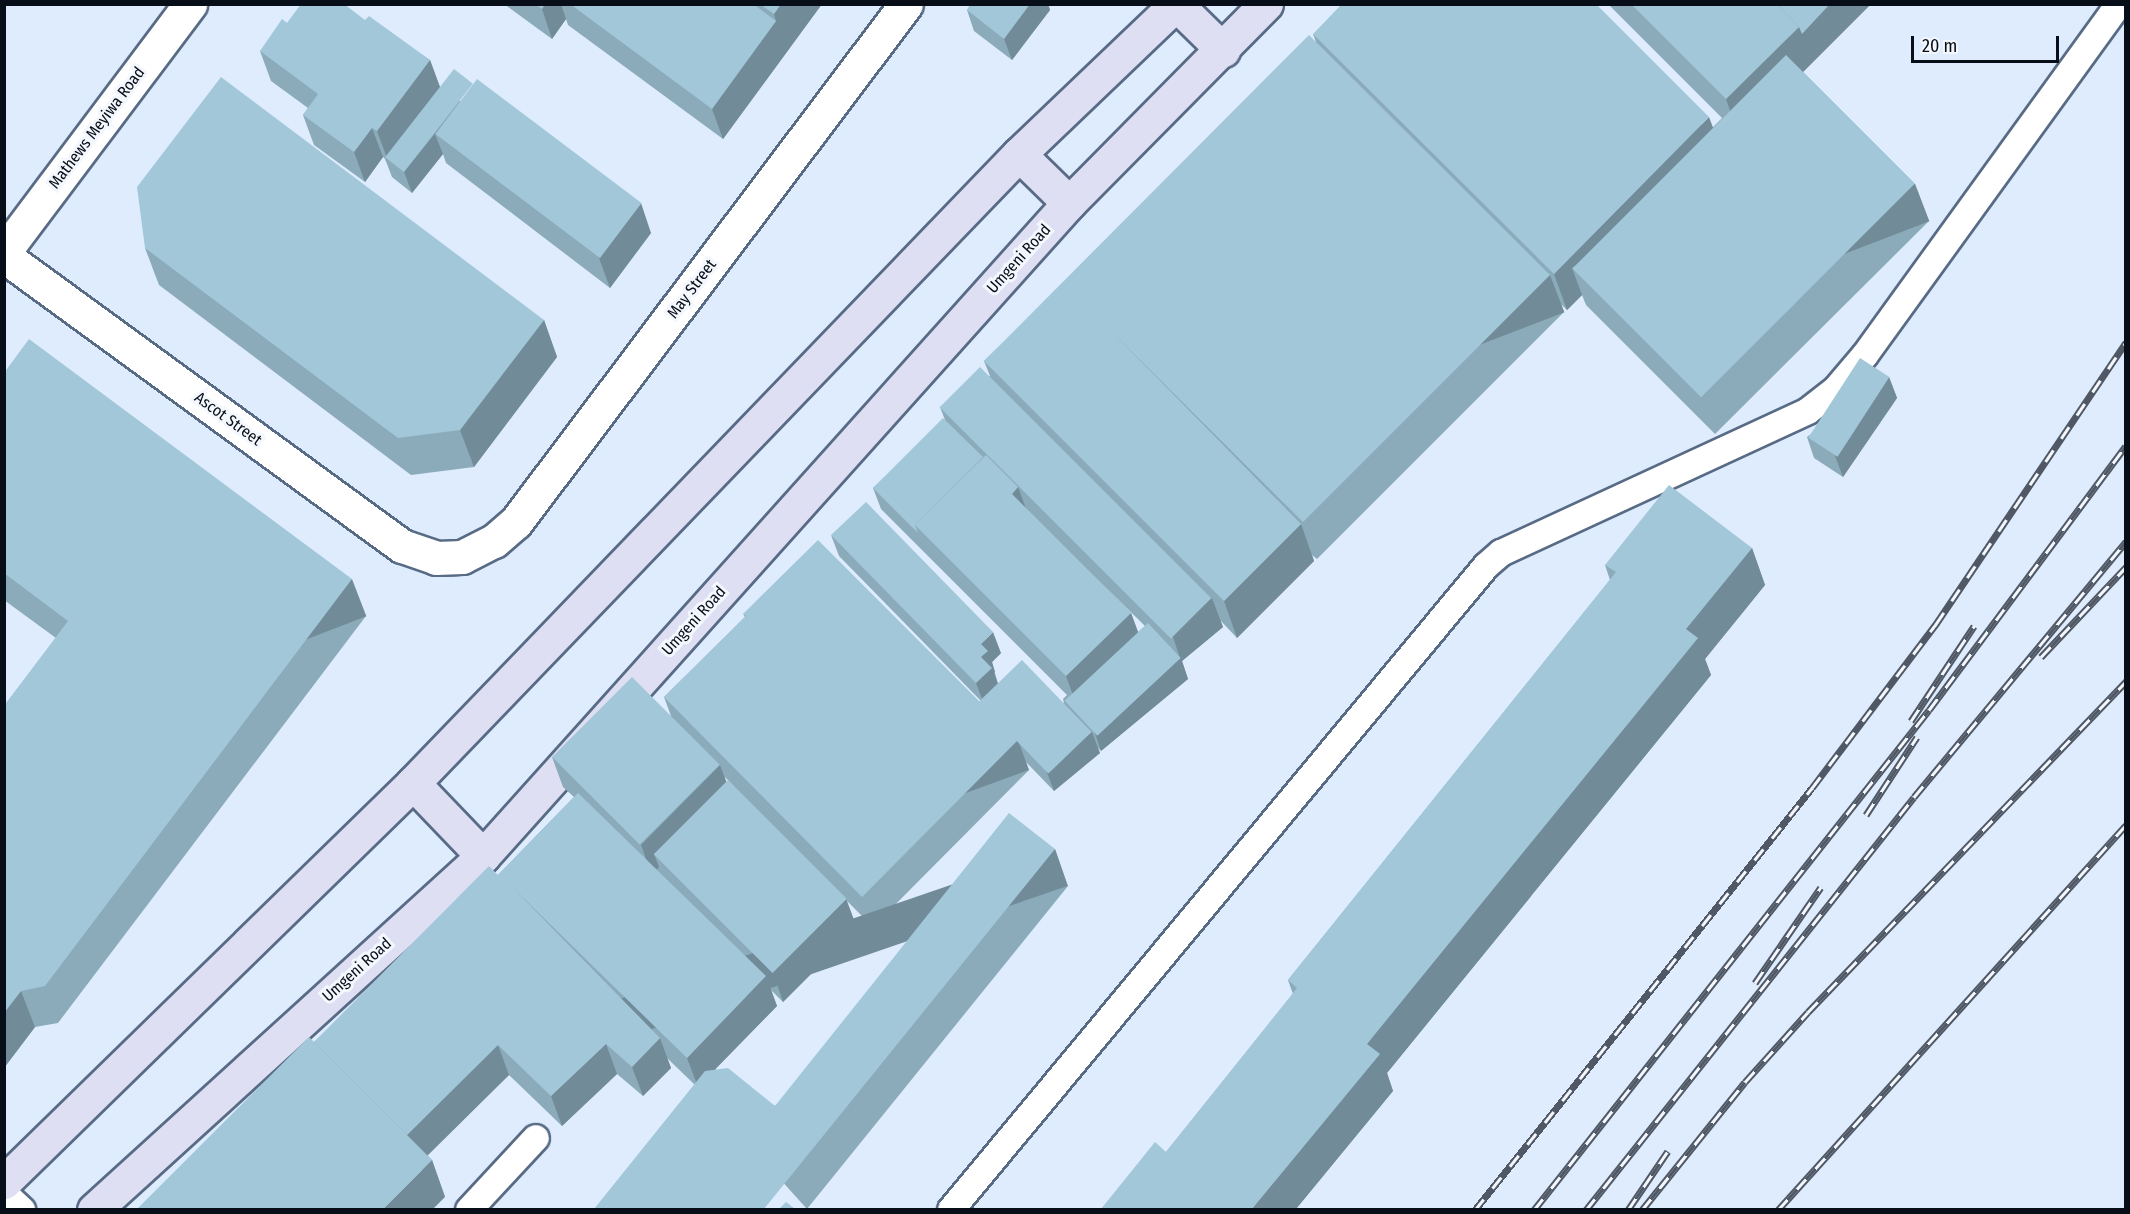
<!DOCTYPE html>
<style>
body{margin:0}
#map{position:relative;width:2130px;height:1214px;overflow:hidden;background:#deecfe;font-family:"Fira Sans Condensed",sans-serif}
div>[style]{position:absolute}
.roads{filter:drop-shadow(2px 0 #586b85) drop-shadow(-2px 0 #586b85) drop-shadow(0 2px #586b85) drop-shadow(0 -2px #586b85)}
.service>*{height:26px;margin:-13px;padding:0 13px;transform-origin:13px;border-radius:13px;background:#fff}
.minor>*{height:33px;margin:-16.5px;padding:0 16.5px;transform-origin:16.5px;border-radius:16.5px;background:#fff}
.tertiary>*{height:33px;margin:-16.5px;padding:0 16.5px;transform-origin:16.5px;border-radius:16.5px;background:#fff}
.secondary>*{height:33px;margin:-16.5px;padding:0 16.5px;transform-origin:16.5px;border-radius:16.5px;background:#dfdff4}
.rail>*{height:7px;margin-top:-3.5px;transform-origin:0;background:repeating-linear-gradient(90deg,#f4f8fe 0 14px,#4f5864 0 28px);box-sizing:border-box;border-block:2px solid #4f5864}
.wall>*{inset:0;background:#8babbb}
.shaded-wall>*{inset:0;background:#718b98;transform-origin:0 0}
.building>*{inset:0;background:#a2c7d9;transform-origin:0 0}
span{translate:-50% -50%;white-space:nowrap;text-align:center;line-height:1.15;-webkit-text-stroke:6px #f4f8fe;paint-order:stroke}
.street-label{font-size:16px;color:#070e17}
.frame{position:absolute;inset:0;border:6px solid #070e17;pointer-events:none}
.scale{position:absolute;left:1911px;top:36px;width:148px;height:27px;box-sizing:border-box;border:3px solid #070e17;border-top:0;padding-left:8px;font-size:18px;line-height:21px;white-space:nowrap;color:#070e17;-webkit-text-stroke:4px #f4f8fe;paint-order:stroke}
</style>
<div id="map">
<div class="roads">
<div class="service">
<div style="left:4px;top:1193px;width:25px;rotate:43deg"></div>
<div style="left:469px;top:1210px;width:98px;rotate:-47.1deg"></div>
<div style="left:951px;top:1210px;width:837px;rotate:-50.28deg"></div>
<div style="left:1486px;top:566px;width:20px;rotate:-41deg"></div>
<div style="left:1501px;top:553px;width:338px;rotate:-24.8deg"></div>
<div style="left:1808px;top:411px;width:37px;rotate:-38deg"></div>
<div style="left:1837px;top:388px;width:43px;rotate:-49.7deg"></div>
<div style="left:1865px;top:355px;width:433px;rotate:-54.1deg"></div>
</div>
<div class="minor">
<div style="left:4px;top:256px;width:492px;rotate:36.1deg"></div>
<div style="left:402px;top:546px;width:36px;rotate:19deg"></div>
<div style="left:436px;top:558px;width:26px;rotate:-2deg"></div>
<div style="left:462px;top:557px;width:36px;rotate:-27deg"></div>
<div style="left:494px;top:541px;width:29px;rotate:-41deg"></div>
<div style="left:516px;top:522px;width:648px;rotate:-53.02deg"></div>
</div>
<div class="tertiary">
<div style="left:4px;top:252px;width:310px;rotate:-53.1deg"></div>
</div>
<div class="secondary">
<div style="left:1176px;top:4px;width:66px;rotate:44.4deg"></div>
<div style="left:1019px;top:154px;width:70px;rotate:44.4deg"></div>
<div style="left:413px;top:783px;width:101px;rotate:46.2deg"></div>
<div style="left:4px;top:1182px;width:571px;rotate:-44.29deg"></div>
<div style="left:413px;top:783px;width:873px;rotate:-46.07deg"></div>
<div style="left:1019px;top:154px;width:217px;rotate:-43.7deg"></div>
<div style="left:94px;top:1210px;width:526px;rotate:-42.3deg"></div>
<div style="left:483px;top:856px;width:877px;rotate:-48.1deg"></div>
<div style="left:1069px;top:203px;width:280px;rotate:-45.3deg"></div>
</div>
</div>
<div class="rail">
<div style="left:2041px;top:657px;width:124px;rotate:-46.6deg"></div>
<div style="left:1911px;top:721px;width:114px;rotate:-56.4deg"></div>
<div style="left:1866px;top:815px;width:93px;rotate:-56.8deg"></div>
<div style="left:1755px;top:983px;width:116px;rotate:-55.5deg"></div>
<div style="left:1475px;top:1210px;width:540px;rotate:-51.39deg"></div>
<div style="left:1812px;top:788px;width:206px;rotate:-52.9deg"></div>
<div style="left:1936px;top:624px;width:340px;rotate:-56deg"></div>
<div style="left:1534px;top:1210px;width:637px;rotate:-51.69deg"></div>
<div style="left:1929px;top:710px;width:329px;rotate:-53.3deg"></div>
<div style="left:1586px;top:1210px;width:527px;rotate:-51.54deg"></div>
<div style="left:1914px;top:797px;width:332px;rotate:-50.3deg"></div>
<div style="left:1628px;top:1210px;width:71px;rotate:-55.9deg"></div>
<div style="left:1642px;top:1210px;width:164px;rotate:-51.2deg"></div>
<div style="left:1745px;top:1082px;width:94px;rotate:-48deg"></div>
<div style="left:1808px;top:1012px;width:459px;rotate:-46.1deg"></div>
<div style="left:1778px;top:1210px;width:519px;rotate:-47.89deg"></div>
</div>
<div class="wall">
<div style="clip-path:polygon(504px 4px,822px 4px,723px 139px,568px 25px,566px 19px,552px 39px)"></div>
<div style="clip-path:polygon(971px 4px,1048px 4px,1050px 10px,1012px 60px,974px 31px,967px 10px)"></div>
<div style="clip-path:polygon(evenodd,1608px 4px,1871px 4px,1803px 72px,1915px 184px,1929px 221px,1715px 434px,1586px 305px,1582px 295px,1567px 310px,1561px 304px,1564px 312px,1317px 559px,1312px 555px,1314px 561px,1237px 638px,1220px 620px,1223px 627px,1182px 661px,1188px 679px,1101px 751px,1097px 747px,1100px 753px,1054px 791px,1026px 762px,1029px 770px,873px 927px,847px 901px,857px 928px,783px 1002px,771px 990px,777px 1006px,715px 1069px,775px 1106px,1055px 849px,1068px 886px,807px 1209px,694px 1084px,667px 1058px,671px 1068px,643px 1096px,617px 1074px,562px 1126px,509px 1075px,427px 1155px,432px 1160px,445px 1197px,314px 1042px,498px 875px,574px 797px,563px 787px,552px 757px,671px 716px,664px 697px,745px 617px,743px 614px,980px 703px,982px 702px,839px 556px,831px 535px,1001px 653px,992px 662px,998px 684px,1064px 703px,1063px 699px,1067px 695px,881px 509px,873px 488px,945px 420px,940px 407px,990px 376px,984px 361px,1316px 42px,1313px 34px,1713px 127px,1722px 118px,1608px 4px,1087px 569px,1145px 626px,1138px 632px,1131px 613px,1087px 569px,1608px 4px,725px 777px,739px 792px,726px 781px,725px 777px)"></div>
<div style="clip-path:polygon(365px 20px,430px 60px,440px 87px,651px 233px,610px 288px,446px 163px,443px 154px,412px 193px,392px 177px,385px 159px,383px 157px,365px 182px,314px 145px,303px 115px,308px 108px,271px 81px,260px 51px)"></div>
<div style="clip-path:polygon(145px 248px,544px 320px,557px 357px,474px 467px,411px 475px,159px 285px)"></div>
<div style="clip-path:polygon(4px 373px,366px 616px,58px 1023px,35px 1027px,4px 1068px,4px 706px,56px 638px,4px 600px)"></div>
<div style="clip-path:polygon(1889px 377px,1897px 398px,1843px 477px,1814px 458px,1807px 437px)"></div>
<div style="clip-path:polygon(1752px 548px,1765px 585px,1705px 659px,1711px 675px,1387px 1073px,1393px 1091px,1296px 1209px,1101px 1209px,1166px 1152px,1293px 994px,1288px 980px,1610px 580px,1605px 565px)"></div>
</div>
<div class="shaded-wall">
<div style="clip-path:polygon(545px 4px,561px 4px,566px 19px,552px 39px,542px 9px)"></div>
<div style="clip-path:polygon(781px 4px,822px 4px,723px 139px,712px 109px,776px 21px,774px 14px)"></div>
<div style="clip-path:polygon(1030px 4px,1048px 4px,1050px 10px,1012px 60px,1004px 39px)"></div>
<div style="clip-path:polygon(1830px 4px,1871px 4px,1739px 136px,1726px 99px,1799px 27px)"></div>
<div style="clip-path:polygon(430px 60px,441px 90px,387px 158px,377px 131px)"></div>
<div style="clip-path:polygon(474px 85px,435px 134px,443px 154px,412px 193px,404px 172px)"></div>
<div style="clip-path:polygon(1709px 117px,1723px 154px,1572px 268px,1582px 295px,1567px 310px,1554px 274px)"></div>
<div style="clip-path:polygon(372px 128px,383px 157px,365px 182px,354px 152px)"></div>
<div style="left:1915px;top:184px;width:40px;height:301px;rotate:69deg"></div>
<div style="clip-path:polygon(641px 203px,651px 233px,610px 288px,599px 258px)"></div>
<div style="left:1550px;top:275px;width:40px;height:349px;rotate:69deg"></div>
<div style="clip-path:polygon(544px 320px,557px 357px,474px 467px,460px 430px)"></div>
<div style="clip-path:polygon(1889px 377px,1897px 398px,1843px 477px,1835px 456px)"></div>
<div style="clip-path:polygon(1018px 487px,1029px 517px,1012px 494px)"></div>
<div style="clip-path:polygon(1301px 524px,1314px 561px,1237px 638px,1224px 601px)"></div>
<div style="clip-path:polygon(1752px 548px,1765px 585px,1705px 659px,1711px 675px,1387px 1073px,1393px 1091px,1296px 1209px,1252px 1209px,1367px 1044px,1686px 629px)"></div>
<div style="left:352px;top:579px;width:40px;height:510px;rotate:69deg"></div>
<div style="clip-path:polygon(1212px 598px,1223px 627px,1182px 661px,1188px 679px,1101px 751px,1094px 730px,1180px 658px,1171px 631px)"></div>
<div style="clip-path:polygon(1131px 613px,1142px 643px,1077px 706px,1066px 676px)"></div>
<div style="clip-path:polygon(993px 632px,1001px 653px,992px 662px,995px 672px,994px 673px,1000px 689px,984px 704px,976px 683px,981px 657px,981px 644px)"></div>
<div style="clip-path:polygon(1092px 732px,1100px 753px,1054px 791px,1046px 770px)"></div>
<div style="left:1018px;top:740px;width:32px;height:221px;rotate:70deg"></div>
<div style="clip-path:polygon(720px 765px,731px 795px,654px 854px,659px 867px,652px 875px,641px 845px)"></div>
<div style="left:1055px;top:849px;width:39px;height:463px;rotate:71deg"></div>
<div style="clip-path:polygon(846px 899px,857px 928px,783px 1002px,773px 972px)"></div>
<div style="clip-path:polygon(766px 976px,777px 1006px,698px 1087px,687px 1058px)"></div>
<div style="clip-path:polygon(21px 991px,35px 1027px,4px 1068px,4px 1013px)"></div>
<div style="clip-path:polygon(660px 1038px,671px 1068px,643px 1096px,632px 1067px)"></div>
<div style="clip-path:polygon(606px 1044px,617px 1074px,562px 1126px,551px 1096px)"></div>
<div style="clip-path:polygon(498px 1045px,509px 1075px,415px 1168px,404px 1138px)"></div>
<div style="clip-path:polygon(432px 1160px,445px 1197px,433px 1209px,383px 1209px)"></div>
</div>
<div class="building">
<div style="clip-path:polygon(301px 4px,344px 4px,365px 20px,369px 16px,430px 60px,377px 131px,372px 128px,354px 152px,303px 115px,318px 94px,260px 51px,282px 19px,287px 23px)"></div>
<div style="clip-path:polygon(535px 4px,545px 4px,542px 9px)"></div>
<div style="clip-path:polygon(570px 4px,753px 4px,776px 21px,712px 109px)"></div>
<div style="clip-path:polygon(760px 4px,781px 4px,774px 14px)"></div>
<div style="clip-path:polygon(971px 4px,1030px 4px,1004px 39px,967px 10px)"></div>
<div style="clip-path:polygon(1342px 4px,1596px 4px,1709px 117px,1554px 274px,1313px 34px)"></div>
<div style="clip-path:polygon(1631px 4px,1777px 4px,1799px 27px,1726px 99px)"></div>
<div style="clip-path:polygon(1777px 4px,1830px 4px,1802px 34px,1799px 27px)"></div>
<div style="clip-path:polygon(1309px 35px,1550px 275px,1303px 522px,1110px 330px,1301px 524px,1224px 601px,984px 361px)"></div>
<div style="left:1786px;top:55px;width:182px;height:302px;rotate:45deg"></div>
<div style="left:454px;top:69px;width:24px;height:112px;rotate:38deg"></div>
<div style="clip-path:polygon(221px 77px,544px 320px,460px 430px,398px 438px,145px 248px,137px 187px)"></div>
<div style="left:477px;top:79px;width:206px;height:69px;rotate:37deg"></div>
<div style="clip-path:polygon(29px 339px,352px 579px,45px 986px,21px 991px,4px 1013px,4px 706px,68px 621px,4px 573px,4px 373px)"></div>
<div style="left:1860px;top:358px;width:35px;height:95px;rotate:33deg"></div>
<div style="left:980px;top:367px;width:327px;height:57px;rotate:45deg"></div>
<div style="clip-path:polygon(943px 418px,983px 457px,915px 525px,918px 533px,873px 488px)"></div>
<div style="clip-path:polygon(986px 455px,1018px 487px,1012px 494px,1131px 613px,1066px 676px,915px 525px)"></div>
<div style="clip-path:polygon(1669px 485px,1752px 548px,1686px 629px,1698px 638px,1367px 1044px,1380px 1054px,1252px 1209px,1101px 1209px,1155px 1142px,1166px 1152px,1297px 988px,1288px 980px,1616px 572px,1605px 565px)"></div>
<div style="clip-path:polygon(866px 502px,993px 632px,981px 644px,988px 651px,981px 657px,992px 668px,976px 683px,831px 535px)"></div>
<div style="clip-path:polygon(818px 540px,1018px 740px,862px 897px,664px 697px,746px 616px,743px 614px)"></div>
<div style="left:1148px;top:623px;width:48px;height:114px;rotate:47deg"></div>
<div style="left:1022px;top:660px;width:100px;height:60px;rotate:46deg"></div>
<div style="left:632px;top:677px;width:124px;height:113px;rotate:45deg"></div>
<div style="left:728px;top:780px;width:168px;height:105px;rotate:45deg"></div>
<div style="clip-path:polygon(578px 793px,766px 976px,687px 1058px,512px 887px,660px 1038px,632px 1067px,606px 1044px,551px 1096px,498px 1045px,407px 1135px,314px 1042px,489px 866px,498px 875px)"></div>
<div style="clip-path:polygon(1009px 813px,1055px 849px,764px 1209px,594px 1209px,705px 1071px,728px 1068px,775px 1106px)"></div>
<div style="clip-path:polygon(309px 1037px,432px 1160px,383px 1209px,137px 1209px)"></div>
<div style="clip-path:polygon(786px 1202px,795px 1209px,779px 1209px)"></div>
</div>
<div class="street-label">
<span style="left:97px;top:128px;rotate:-53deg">Mathews Meyiwa Road</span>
<span style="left:1019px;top:259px;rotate:-48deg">Umgeni Road</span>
<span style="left:692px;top:289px;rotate:-53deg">May Street</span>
<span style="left:228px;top:419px;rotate:36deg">Ascot Street</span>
<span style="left:694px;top:621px;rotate:-48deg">Umgeni Road</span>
<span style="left:357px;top:970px;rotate:-42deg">Umgeni Road</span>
</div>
<div class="frame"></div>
<div class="scale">20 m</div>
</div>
